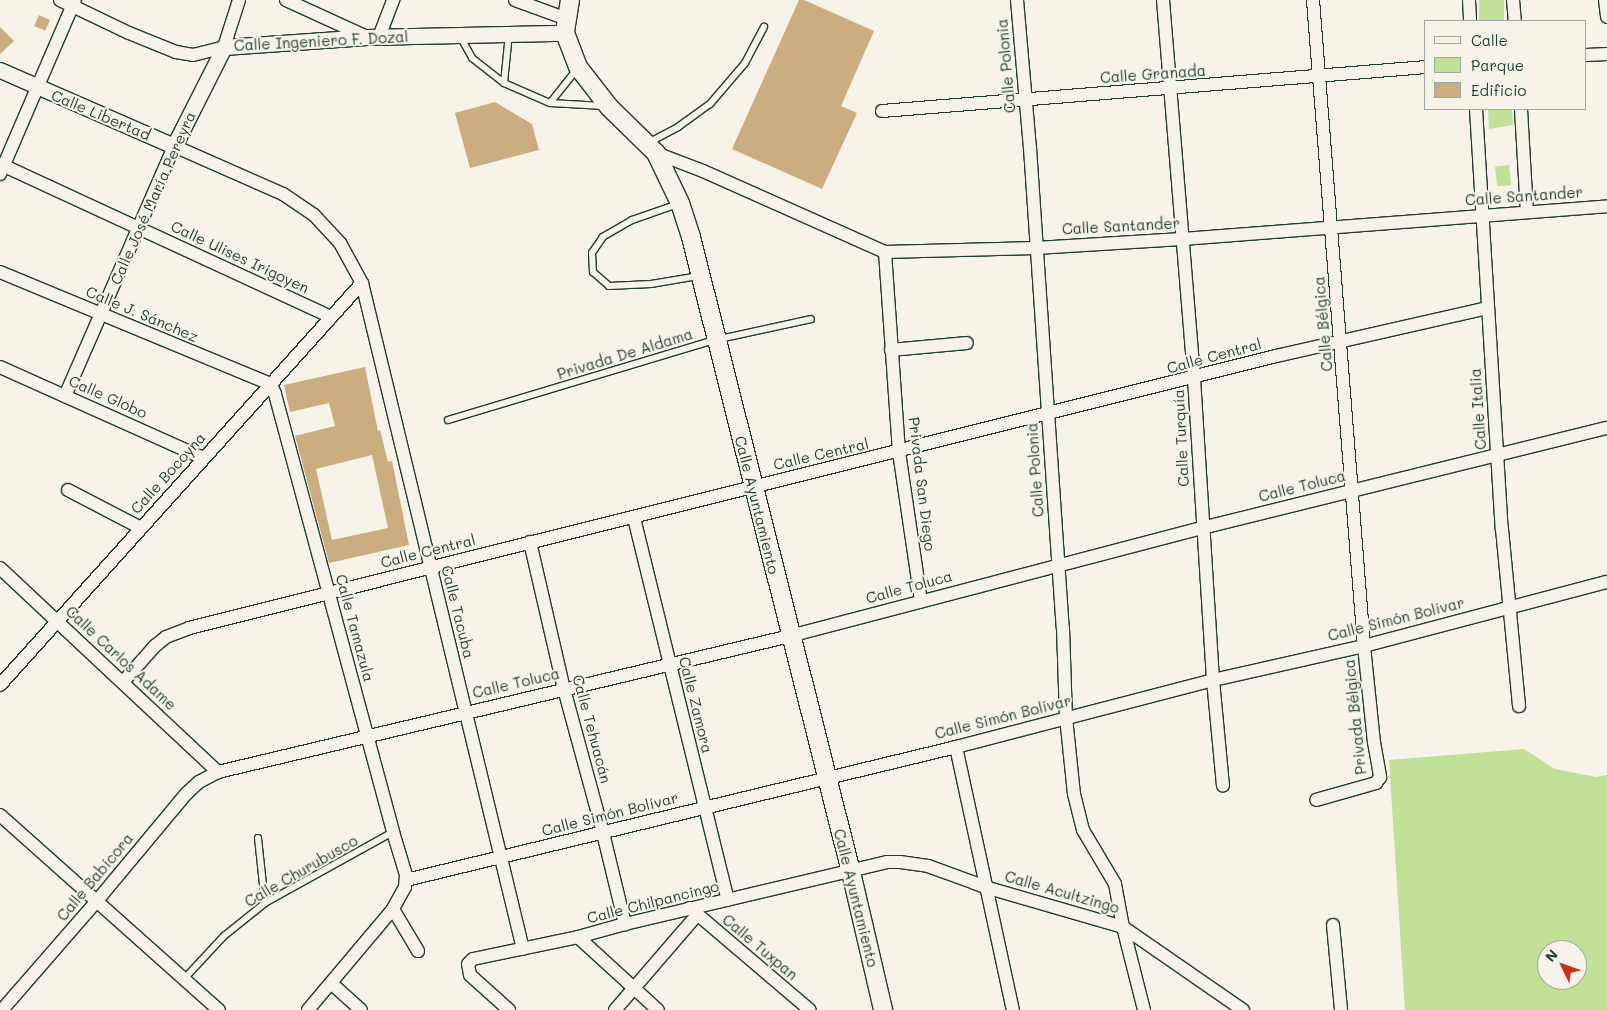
<!DOCTYPE html>
<meta charset="utf-8">
<style>
body{margin:0}
#map{position:relative;width:1607px;height:1010px;overflow:hidden;background:#f7f3e8;font-family:Mali,sans-serif}
div>[style]{position:absolute}
.green>*{inset:0;background:#c1e098;transform-origin:0 0}
.building>*{inset:0;background:#ccad80;transform-origin:0 0}
.roads{filter:drop-shadow(1px 0 #1f3d34) drop-shadow(-1px 0 #1f3d34) drop-shadow(0 1px #1f3d34) drop-shadow(0 -1px #1f3d34)}
.service>*{height:6px;margin:-3px;padding:0 3px;transform-origin:3px;border-radius:3px;background:#f7f3e8}
.minor>*{height:12px;margin:-6px;padding:0 6px;transform-origin:6px;border-radius:6px;background:#f7f3e8}
.tertiary>*{height:15px;margin:-7.5px;padding:0 7.5px;transform-origin:7.5px;border-radius:7.5px;background:#f7f3e8}
.secondary>*{height:18px;margin:-9px;padding:0 9px;transform-origin:9px;border-radius:9px;background:#f7f3e8}
span{translate:-50% -50%;white-space:nowrap;text-align:center;line-height:1.15;-webkit-text-stroke:4px #f7f3e8;paint-order:stroke}
.street-label{font-size:15px;color:#1f3d34}
.legend{position:absolute;left:1424px;top:20px;width:162px;height:90px;box-sizing:border-box;background:#f7f3e8;border:1px solid #a1aaa0;margin:0;padding:6px 9px;list-style:none;font-size:15px;color:#1f3d34}
.legend li{display:flex;align-items:center;gap:10px;height:25px}
.legend b{width:25px;border:1px solid #a1aaa0}
.north{position:absolute;left:1537px;top:940px;width:50px;height:50px;box-sizing:border-box;background:#f7f3e8;border:1px solid #a1aaa0;border-radius:50%;rotate:312deg;font-size:14px;font-weight:700;line-height:20px;text-align:center;color:#1f3d34}
.north::after{content:'';display:block;margin:auto;width:18px;height:22px;background:#c8321e;clip-path:polygon(50% 0,100% 100%,50% 72%,0 100%)}
</style>
<div id="map">
<div class="green">
<div style="left:1479px;top:0;width:25px;height:21px"></div>
<div style="clip-path:polygon(1488px 109px,1512px 109px,1513px 125px,1489px 129px)"></div>
<div style="left:1509px;top:165px;width:20px;height:14px;rotate:84deg"></div>
<div style="clip-path:polygon(evenodd,1524px 749px,1555px 769px,1596px 777px,1607px 775px,1607px 1010px,1405px 1010px,1389px 760px,1524px 749px,1547px 950px,1577px 950px,1577px 980px,1547px 980px,1547px 950px)"></div>
</div>
<div class="building">
<div style="clip-path:polygon(799px 0,804px 0,874px 31px,841px 106px,857px 113px,822px 189px,732px 149px)"></div>
<div style="left:39px;top:15px;width:12px;height:12px;rotate:24deg"></div>
<div style="clip-path:polygon(0 27px,14px 41px,0 54px)"></div>
<div style="clip-path:polygon(495px 102px,532px 124px,539px 150px,470px 168px,455px 113px)"></div>
<div style="clip-path:polygon(evenodd,365px 367px,378px 431px,380px 430px,388px 462px,392px 461px,409px 545px,329px 563px,295px 436px,335px 426px,329px 403px,290px 412px,284px 385px,365px 367px,372px 455px,388px 528px,332px 540px,316px 469px,372px 455px)"></div>
</div>
<div class="roads">
<div class="service">
<div style="left:460px;top:36px;width:25px;rotate:61deg"></div>
<div style="left:472px;top:58px;width:41px;rotate:38deg"></div>
<div style="left:504px;top:83px;width:50px;rotate:23.5deg"></div>
<div style="left:550px;top:103px;width:54px;rotate:3.2deg"></div>
<div style="left:504px;top:83px;width:49px;rotate:-84.2deg"></div>
<div style="left:550px;top:103px;width:43px;rotate:-51.5deg"></div>
<div style="left:648px;top:143px;width:34px;rotate:-28deg"></div>
<div style="left:678px;top:127px;width:39px;rotate:-36deg"></div>
<div style="left:710px;top:104px;width:54px;rotate:-49.5deg"></div>
<div style="left:745px;top:63px;width:41px;rotate:-62.2deg"></div>
<div style="left:678px;top:204px;width:49px;rotate:160.8deg"></div>
<div style="left:632px;top:220px;width:34px;rotate:150deg"></div>
<div style="left:603px;top:237px;width:19px;rotate:125deg"></div>
<div style="left:592px;top:253px;width:19px;rotate:87deg"></div>
<div style="left:593px;top:272px;width:21px;rotate:41deg"></div>
<div style="left:609px;top:286px;width:42px;rotate:-2.7deg"></div>
<div style="left:651px;top:284px;width:49px;rotate:-9.5deg"></div>
<div style="left:448px;top:420px;width:279px;rotate:-16.7deg"></div>
<div style="left:715px;top:340px;width:98px;rotate:-12.3deg"></div>
<div style="left:258px;top:838px;width:65px;rotate:83.9deg"></div>
<div style="left:184px;top:979px;width:59px;rotate:-47.1deg"></div>
<div style="left:224px;top:936px;width:53px;rotate:-38.8deg"></div>
<div style="left:265px;top:903px;width:146px;rotate:-29deg"></div>
</div>
<div class="minor">
<div style="left:60px;top:0;width:76px;rotate:25.6deg"></div>
<div style="left:129px;top:33px;width:51px;rotate:22deg"></div>
<div style="left:176px;top:52px;width:17px;rotate:10deg"></div>
<div style="left:193px;top:55px;width:32px;rotate:-14deg"></div>
<div style="left:224px;top:47px;width:49px;rotate:-72.3deg"></div>
<div style="left:286px;top:0;width:89px;rotate:24.6deg"></div>
<div style="left:515px;top:0;width:55px;rotate:20.1deg"></div>
<div style="left:1017px;top:0;width:149px;rotate:85deg"></div>
<div style="left:1030px;top:148px;width:481px;rotate:86.1deg"></div>
<div style="left:1063px;top:628px;width:89px;rotate:88.1deg"></div>
<div style="left:1066px;top:717px;width:77px;rotate:84.1deg"></div>
<div style="left:1074px;top:794px;width:37px;rotate:76deg"></div>
<div style="left:1083px;top:830px;width:63px;rotate:59.3deg"></div>
<div style="left:1115px;top:884px;width:44px;rotate:79.5deg"></div>
<div style="left:1123px;top:927px;width:86px;rotate:75.8deg"></div>
<div style="left:1163px;top:0;width:379px;rotate:85.3deg"></div>
<div style="left:1194px;top:378px;width:303px;rotate:86.4deg"></div>
<div style="left:1213px;top:680px;width:106px;rotate:84.6deg"></div>
<div style="left:1313px;top:0;width:648px;rotate:85.49deg"></div>
<div style="left:1364px;top:646px;width:97px;rotate:84.1deg"></div>
<div style="left:1374px;top:742px;width:36px;rotate:80deg"></div>
<div style="left:1380px;top:777px;width:7px;rotate:124deg"></div>
<div style="left:1376px;top:783px;width:62px;rotate:164.2deg"></div>
<div style="left:1469px;top:0;width:21px;rotate:87deg"></div>
<div style="left:1513px;top:0;width:21px;rotate:85deg"></div>
<div style="left:1605px;top:0;width:17px;rotate:83deg"></div>
<div style="left:379px;top:37px;width:40px;rotate:-69deg"></div>
<div style="left:1586px;top:55px;width:21px;rotate:-3deg"></div>
<div style="left:1476px;top:109px;width:421px;rotate:86.5deg"></div>
<div style="left:1502px;top:529px;width:178px;rotate:84.5deg"></div>
<div style="left:1521px;top:109px;width:103px;rotate:86.7deg"></div>
<div style="left:882px;top:111px;width:546px;rotate:-4.62deg"></div>
<div style="left:656px;top:153px;width:50px;rotate:21deg"></div>
<div style="left:703px;top:171px;width:199px;rotate:24deg"></div>
<div style="left:885px;top:252px;width:151px;rotate:-1.5deg"></div>
<div style="left:1036px;top:248px;width:146px;rotate:-3.5deg"></div>
<div style="left:1182px;top:239px;width:426px;rotate:-4.4deg"></div>
<div style="left:0;top:164px;width:365px;rotate:24.8deg"></div>
<div style="left:0;top:174px;width:189px;rotate:-66.7deg"></div>
<div style="left:885px;top:252px;width:200px;rotate:86deg"></div>
<div style="left:899px;top:452px;width:151px;rotate:81.6deg"></div>
<div style="left:0;top:272px;width:293px;rotate:22.5deg"></div>
<div style="left:271px;top:384px;width:11px;rotate:68deg"></div>
<div style="left:275px;top:394px;width:454px;rotate:74.9deg"></div>
<div style="left:393px;top:832px;width:45px;rotate:73.2deg"></div>
<div style="left:406px;top:875px;width:12px;rotate:95deg"></div>
<div style="left:405px;top:887px;width:25px;rotate:119deg"></div>
<div style="left:393px;top:909px;width:132px;rotate:130.1deg"></div>
<div style="left:891px;top:350px;width:76px;rotate:-5.3deg"></div>
<div style="left:0;top:367px;width:222px;rotate:24.1deg"></div>
<div style="left:65px;top:396px;width:273px;rotate:-66.4deg"></div>
<div style="left:174px;top:146px;width:119px;rotate:23.8deg"></div>
<div style="left:283px;top:194px;width:37px;rotate:34deg"></div>
<div style="left:314px;top:215px;width:38px;rotate:47deg"></div>
<div style="left:340px;top:243px;width:46px;rotate:61.2deg"></div>
<div style="left:362px;top:283px;width:685px;rotate:76.41deg"></div>
<div style="left:68px;top:490px;width:82px;rotate:27.5deg"></div>
<div style="left:634px;top:518px;width:393px;rotate:76.2deg"></div>
<div style="left:530px;top:542px;width:151px;rotate:77deg"></div>
<div style="left:564px;top:689px;width:149px;rotate:74.8deg"></div>
<div style="left:603px;top:833px;width:94px;rotate:76.4deg"></div>
<div style="left:0;top:568px;width:299px;rotate:43.1deg"></div>
<div style="left:123px;top:682px;width:48px;rotate:-48.4deg"></div>
<div style="left:155px;top:646px;width:14px;rotate:-39deg"></div>
<div style="left:166px;top:637px;width:25px;rotate:-21deg"></div>
<div style="left:189px;top:628px;width:1121px;rotate:-14.05deg"></div>
<div style="left:1276px;top:356px;width:216px;rotate:-12.8deg"></div>
<div style="left:0;top:685px;width:541px;rotate:-48deg"></div>
<div style="left:956px;top:747px;width:269px;rotate:77.8deg"></div>
<div style="left:0;top:815px;width:293px;rotate:41.7deg"></div>
<div style="left:406px;top:880px;width:566px;rotate:-13.59deg"></div>
<div style="left:956px;top:747px;width:266px;rotate:-14.6deg"></div>
<div style="left:1213px;top:680px;width:155px;rotate:-12.7deg"></div>
<div style="left:1364px;top:646px;width:251px;rotate:-14.8deg"></div>
<div style="left:690px;top:908px;width:157px;rotate:40.4deg"></div>
<div style="left:393px;top:909px;width:49px;rotate:59.2deg"></div>
<div style="left:1333px;top:925px;width:85px;rotate:84.6deg"></div>
<div style="left:578px;top:937px;width:108px;rotate:42.4deg"></div>
<div style="left:331px;top:983px;width:40px;rotate:42deg"></div>
<div style="left:2px;top:1010px;width:143px;rotate:-49deg"></div>
<div style="left:96px;top:902px;width:141px;rotate:-50.2deg"></div>
<div style="left:186px;top:794px;width:18px;rotate:-43deg"></div>
<div style="left:199px;top:782px;width:21px;rotate:-28deg"></div>
<div style="left:218px;top:772px;width:588px;rotate:-13.37deg"></div>
<div style="left:790px;top:636px;width:426px;rotate:-14.7deg"></div>
<div style="left:1202px;top:528px;width:417px;rotate:-13.9deg"></div>
<div style="left:509px;top:1010px;width:52px;rotate:-138.1deg"></div>
<div style="left:470px;top:975px;width:11px;rotate:-100deg"></div>
<div style="left:468px;top:964px;width:7px;rotate:-45deg"></div>
<div style="left:473px;top:959px;width:107px;rotate:-11.8deg"></div>
<div style="left:578px;top:937px;width:49px;rotate:-15.5deg"></div>
<div style="left:625px;top:924px;width:269px;rotate:-13.3deg"></div>
<div style="left:887px;top:862px;width:13px"></div>
<div style="left:900px;top:862px;width:28px;rotate:8deg"></div>
<div style="left:928px;top:866px;width:64px;rotate:20.1deg"></div>
<div style="left:988px;top:888px;width:141px;rotate:16.1deg"></div>
<div style="left:1123px;top:927px;width:146px;rotate:34.7deg"></div>
<div style="left:615px;top:1010px;width:125px;rotate:-49.2deg"></div>
</div>
<div class="tertiary">
<div style="left:0;top:70px;width:190px;rotate:23.6deg"></div>
<div style="left:174px;top:146px;width:111px;rotate:-63.2deg"></div>
<div style="left:224px;top:47px;width:143px;rotate:-4deg"></div>
<div style="left:367px;top:37px;width:198px;rotate:-1.2deg"></div>
</div>
<div class="secondary">
<div style="left:570px;top:0;width:33px;rotate:99deg"></div>
<div style="left:565px;top:33px;width:36px;rotate:69deg"></div>
<div style="left:578px;top:67px;width:51px;rotate:52.2deg"></div>
<div style="left:609px;top:107px;width:66px;rotate:44.4deg"></div>
<div style="left:656px;top:153px;width:55px;rotate:64.4deg"></div>
<div style="left:680px;top:203px;width:36px;rotate:72deg"></div>
<div style="left:691px;top:237px;width:655px;rotate:75.86deg"></div>
<div style="left:851px;top:872px;width:142px;rotate:76.9deg"></div>
</div>
</div>
<div class="street-label">
<span style="left:321px;top:41px;rotate:-3deg">Calle Ingeniero F. Dozal</span>
<span style="left:1006px;top:66px;rotate:-95deg">Calle Polonia</span>
<span style="left:1153px;top:74px;rotate:-4deg">Calle Granada</span>
<span style="left:101px;top:115px;rotate:23deg">Calle Libertad</span>
<span style="left:1524px;top:196px;rotate:-4deg">Calle Santander</span>
<span style="left:153px;top:198px;rotate:-66deg">Calle José María Pereyra</span>
<span style="left:1121px;top:226px;rotate:-3deg">Calle Santander</span>
<span style="left:240px;top:257px;rotate:25deg">Calle Ulises Irigoyen</span>
<span style="left:142px;top:314px;rotate:23deg">Calle J. Sánchez</span>
<span style="left:1323px;top:324px;rotate:-95deg">Calle Bélgica</span>
<span style="left:625px;top:354px;rotate:-17deg">Privada De Aldama</span>
<span style="left:1214px;top:356px;rotate:-15deg">Calle Central</span>
<span style="left:108px;top:397px;rotate:24deg">Calle Globo</span>
<span style="left:1478px;top:409px;rotate:-94deg">Calle Italia</span>
<span style="left:1181px;top:438px;rotate:-93deg">Calle Turquía</span>
<span style="left:821px;top:454px;rotate:-13deg">Calle Central</span>
<span style="left:1035px;top:470px;rotate:-94deg">Calle Polonia</span>
<span style="left:168px;top:473px;rotate:-48deg">Calle Bocoyna</span>
<span style="left:922px;top:484px;rotate:83deg">Privada San Diego</span>
<span style="left:1302px;top:486px;rotate:-14deg">Calle Toluca</span>
<span style="left:757px;top:505px;rotate:76deg">Calle Ayuntamiento</span>
<span style="left:428px;top:551px;rotate:-14deg">Calle Central</span>
<span style="left:909px;top:587px;rotate:-15deg">Calle Toluca</span>
<span style="left:458px;top:612px;rotate:76deg">Calle Tacuba</span>
<span style="left:1396px;top:619px;rotate:-14deg">Calle Simón Bolívar</span>
<span style="left:355px;top:628px;rotate:75deg">Calle Tamazula</span>
<span style="left:121px;top:658px;rotate:43deg">Calle Carlos Adame</span>
<span style="left:516px;top:683px;rotate:-13deg">Calle Toluca</span>
<span style="left:696px;top:705px;rotate:76deg">Calle Zamora</span>
<span style="left:1003px;top:717px;rotate:-14deg">Calle Simón Bolívar</span>
<span style="left:1355px;top:717px;rotate:-96deg">Privada Bélgica</span>
<span style="left:592px;top:729px;rotate:75deg">Calle Tehuacán</span>
<span style="left:610px;top:814px;rotate:-14deg">Calle Simón Bolívar</span>
<span style="left:301px;top:871px;rotate:-30deg">Calle Churubusco</span>
<span style="left:95px;top:877px;rotate:-50deg">Calle Babícora</span>
<span style="left:1062px;top:892px;rotate:16deg">Calle Acultzingo</span>
<span style="left:856px;top:898px;rotate:76deg">Calle Ayuntamiento</span>
<span style="left:653px;top:902px;rotate:-14deg">Calle Chilpancingo</span>
<span style="left:760px;top:947px;rotate:40deg">Calle Tuxpan</span>
</div>
<ul class="legend">
<li><b style="height:6px;background:#f7f3e8"></b>Calle</li>
<li><b style="height:14px;background:#c1e098"></b>Parque</li>
<li><b style="height:14px;background:#ccad80"></b>Edificio</li>
</ul>
<div class="north">N</div>
</div>
